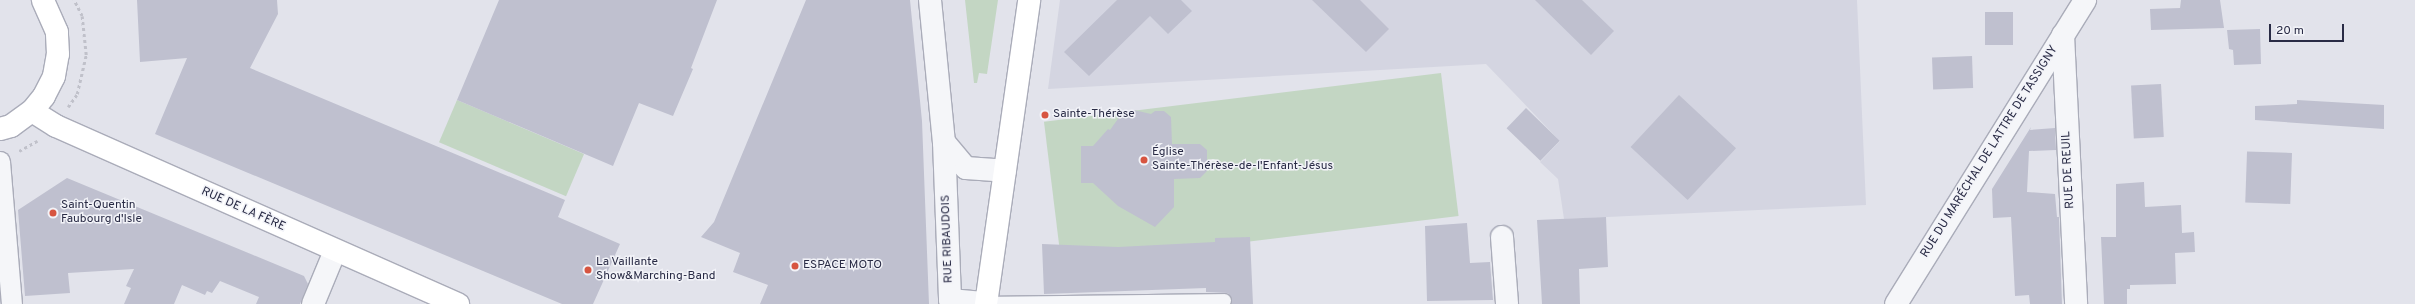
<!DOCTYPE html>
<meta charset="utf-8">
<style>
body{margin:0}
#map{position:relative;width:2415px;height:304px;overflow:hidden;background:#e2e3eb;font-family:Overpass,sans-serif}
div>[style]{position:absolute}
.built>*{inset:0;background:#d4d5e1}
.green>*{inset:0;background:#c3d6c3;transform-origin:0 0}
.building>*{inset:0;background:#bfc0cf;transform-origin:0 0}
.path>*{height:2.5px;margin-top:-1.25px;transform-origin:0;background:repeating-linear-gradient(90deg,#c0c1ca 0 3px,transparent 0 6px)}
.roads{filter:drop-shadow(1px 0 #aaacb9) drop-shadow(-1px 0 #aaacb9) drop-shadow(0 1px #aaacb9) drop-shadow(0 -1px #aaacb9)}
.service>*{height:13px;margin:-6.5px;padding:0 6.5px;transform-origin:6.5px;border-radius:6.5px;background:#f5f6f9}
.pedestrian>*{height:20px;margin:-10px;padding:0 10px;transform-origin:10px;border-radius:10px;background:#f5f6f9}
.minor>*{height:22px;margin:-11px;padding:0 11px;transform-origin:11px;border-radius:11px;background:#f5f6f9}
.secondary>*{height:22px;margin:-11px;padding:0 11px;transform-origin:11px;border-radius:11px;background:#fff}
.primary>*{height:22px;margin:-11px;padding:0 11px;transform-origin:11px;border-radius:11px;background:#fff}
.dots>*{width:11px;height:11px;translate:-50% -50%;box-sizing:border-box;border:2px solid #f2f3f8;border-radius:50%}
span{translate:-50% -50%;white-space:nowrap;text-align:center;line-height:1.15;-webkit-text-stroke:3px #f2f3f8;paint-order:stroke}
.poi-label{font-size:12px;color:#292b45}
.left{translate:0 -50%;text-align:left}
.street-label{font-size:12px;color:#292b45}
.scale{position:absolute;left:2269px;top:24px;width:75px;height:18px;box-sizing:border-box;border:2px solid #292b45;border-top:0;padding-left:5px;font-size:12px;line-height:14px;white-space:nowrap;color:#292b45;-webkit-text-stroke:3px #f2f3f8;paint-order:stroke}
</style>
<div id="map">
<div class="built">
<div style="clip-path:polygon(1060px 0,1857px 0,1866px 205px,1564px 219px,1558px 179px,1540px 162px,1560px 141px,1486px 64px,1048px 89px)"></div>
</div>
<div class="green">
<div style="clip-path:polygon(965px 0,998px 0,987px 74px,979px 73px,977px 83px,974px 83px)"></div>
<div style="left:1441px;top:73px;width:144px;height:400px;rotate:83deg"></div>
<div style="left:457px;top:100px;width:138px;height:46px;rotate:23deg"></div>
</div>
<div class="building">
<div style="clip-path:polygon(137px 0,277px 0,278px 14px,250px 68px,565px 200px,558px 217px,620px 244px,593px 304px,562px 304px,155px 134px,187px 58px,140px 62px)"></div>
<div style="clip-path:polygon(499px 0,717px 0,691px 68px,693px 69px,673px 116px,639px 103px,613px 166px,457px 100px)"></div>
<div style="clip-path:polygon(806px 0,910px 0,922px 121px,929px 304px,760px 304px,768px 285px,733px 272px,740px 253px,701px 237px,714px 222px)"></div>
<div style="clip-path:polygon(1117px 0,1181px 0,1192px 11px,1168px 34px,1150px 16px,1089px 76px,1064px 52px)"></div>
<div style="clip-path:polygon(1312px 0,1360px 0,1389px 29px,1366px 52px)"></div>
<div style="clip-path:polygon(1535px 0,1582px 0,1614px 31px,1591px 55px)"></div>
<div style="clip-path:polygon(2181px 0,2220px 0,2224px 28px,2151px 30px,2150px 9px,2180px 8px)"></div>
<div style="left:2013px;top:12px;width:33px;height:28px;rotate:90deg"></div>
<div style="clip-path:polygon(2260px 29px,2261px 64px,2234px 65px,2233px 50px,2229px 49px,2227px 30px)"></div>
<div style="left:1972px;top:56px;width:32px;height:40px;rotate:88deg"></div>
<div style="left:2161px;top:84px;width:53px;height:30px;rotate:87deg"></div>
<div style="left:1679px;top:95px;width:78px;height:71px;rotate:43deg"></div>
<div style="clip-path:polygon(2297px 100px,2384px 105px,2384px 129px,2255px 120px,2255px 106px,2297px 104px)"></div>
<div style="left:1526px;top:108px;width:47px;height:28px;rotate:44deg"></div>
<div style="clip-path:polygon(1134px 110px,1151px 114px,1155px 111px,1164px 111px,1171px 117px,1172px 144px,1200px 144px,1207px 150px,1207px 171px,1200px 178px,1174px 179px,1174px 207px,1155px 227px,1118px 206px,1093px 183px,1081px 183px,1081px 146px,1093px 146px,1108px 129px,1110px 130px,1120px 116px)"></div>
<div style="clip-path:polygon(2031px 127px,2030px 130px,2055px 128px,2056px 150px,2029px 151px,2027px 192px,2055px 194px,2057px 217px,2059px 217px,2062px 304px,2030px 304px,2029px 295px,2015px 296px,2011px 217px,1993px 218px,1992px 189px)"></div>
<div style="left:2292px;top:153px;width:51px;height:45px;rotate:92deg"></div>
<div style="clip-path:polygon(67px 178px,304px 276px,308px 284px,300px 304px,256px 304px,259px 297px,220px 281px,212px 293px,207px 291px,205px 295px,182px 285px,174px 304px,124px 304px,131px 288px,126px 286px,134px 269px,68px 273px,70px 293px,25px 296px,18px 210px)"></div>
<div style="clip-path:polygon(2144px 182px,2145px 207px,2181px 205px,2182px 233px,2194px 232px,2195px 252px,2175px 253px,2176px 284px,2130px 285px,2130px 289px,2127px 289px,2127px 304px,2104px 304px,2101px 237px,2116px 237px,2116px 184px)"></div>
<div style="clip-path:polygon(1606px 217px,1608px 267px,1579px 269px,1580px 304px,1542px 304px,1537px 220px)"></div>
<div style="clip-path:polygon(1467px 223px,1470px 263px,1490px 262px,1493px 300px,1427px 301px,1425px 226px)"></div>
<div style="clip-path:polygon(1250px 237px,1253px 304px,1231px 304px,1232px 300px,1228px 293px,1206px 292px,1206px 288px,1044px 294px,1042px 244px,1118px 247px,1215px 242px,1215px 238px)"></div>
</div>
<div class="path">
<div style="left:68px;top:107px;width:16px;rotate:-55deg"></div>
<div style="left:77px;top:94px;width:40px;rotate:-77deg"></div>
<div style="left:86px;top:55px;width:39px;rotate:-96deg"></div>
<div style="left:82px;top:16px;width:18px;rotate:-117deg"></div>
<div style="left:19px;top:151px;width:21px;rotate:-29deg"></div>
</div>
<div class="roads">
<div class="service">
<div style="left:986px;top:303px;width:238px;rotate:-0.7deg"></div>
</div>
<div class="pedestrian">
<div style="left:0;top:162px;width:143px;rotate:85.2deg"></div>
</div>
<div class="minor">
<div style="left:930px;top:0;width:143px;rotate:84.4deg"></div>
<div style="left:944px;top:142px;width:34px;rotate:50deg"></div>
<div style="left:966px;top:168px;width:39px;rotate:4deg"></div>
<div style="left:2063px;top:35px;width:269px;rotate:87.2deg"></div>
<div style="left:944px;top:142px;width:158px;rotate:87.8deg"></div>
<div style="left:950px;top:300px;width:36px;rotate:5deg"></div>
<div style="left:1502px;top:237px;width:67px;rotate:85.7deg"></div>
<div style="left:313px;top:304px;width:57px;rotate:-67.5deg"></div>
<div style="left:1896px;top:304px;width:358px;rotate:-58.1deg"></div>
</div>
<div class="secondary">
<div style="left:32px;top:111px;width:28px;rotate:32deg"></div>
<div style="left:56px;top:126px;width:440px;rotate:23.9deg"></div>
<div style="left:0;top:129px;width:11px;rotate:-15deg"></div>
<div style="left:11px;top:126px;width:26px;rotate:-36deg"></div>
<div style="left:32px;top:111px;width:19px;rotate:-51deg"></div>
<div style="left:44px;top:96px;width:22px;rotate:-63deg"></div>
<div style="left:54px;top:76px;width:22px;rotate:-80deg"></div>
<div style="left:58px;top:54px;width:22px;rotate:-93deg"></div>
<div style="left:57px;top:32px;width:35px;rotate:-114deg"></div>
</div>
<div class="primary">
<div style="left:986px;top:304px;width:307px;rotate:-81.9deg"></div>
</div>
</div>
<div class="dots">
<div style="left:1045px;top:115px;background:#d75541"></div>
<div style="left:1144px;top:160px;background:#d75541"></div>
<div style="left:53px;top:213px;background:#d75541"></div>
<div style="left:795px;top:266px;background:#d75541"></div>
<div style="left:588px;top:270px;background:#d75541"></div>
</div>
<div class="poi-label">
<span class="left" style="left:1053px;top:115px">Sainte-Thérèse</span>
<span class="left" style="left:1152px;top:160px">Église<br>Sainte-Thérèse-de-l'Enfant-Jésus</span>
<span class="left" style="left:61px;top:213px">Saint-Quentin<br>Faubourg d'Isle</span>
<span class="left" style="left:596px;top:270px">La Vaillante<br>Show&amp;Marching-Band</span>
<span class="left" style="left:803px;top:266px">ESPACE MOTO</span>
</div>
<div class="street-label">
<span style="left:1990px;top:152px;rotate:-58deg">RUE DU MARÉCHAL DE LATTRE DE TASSIGNY</span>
<span style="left:2069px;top:170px;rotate:-93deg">RUE DE REUIL</span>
<span style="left:243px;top:210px;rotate:24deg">RUE DE LA FÈRE</span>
<span style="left:948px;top:239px;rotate:-92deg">RUE RIBAUDOIS</span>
</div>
<div class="scale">20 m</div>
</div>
